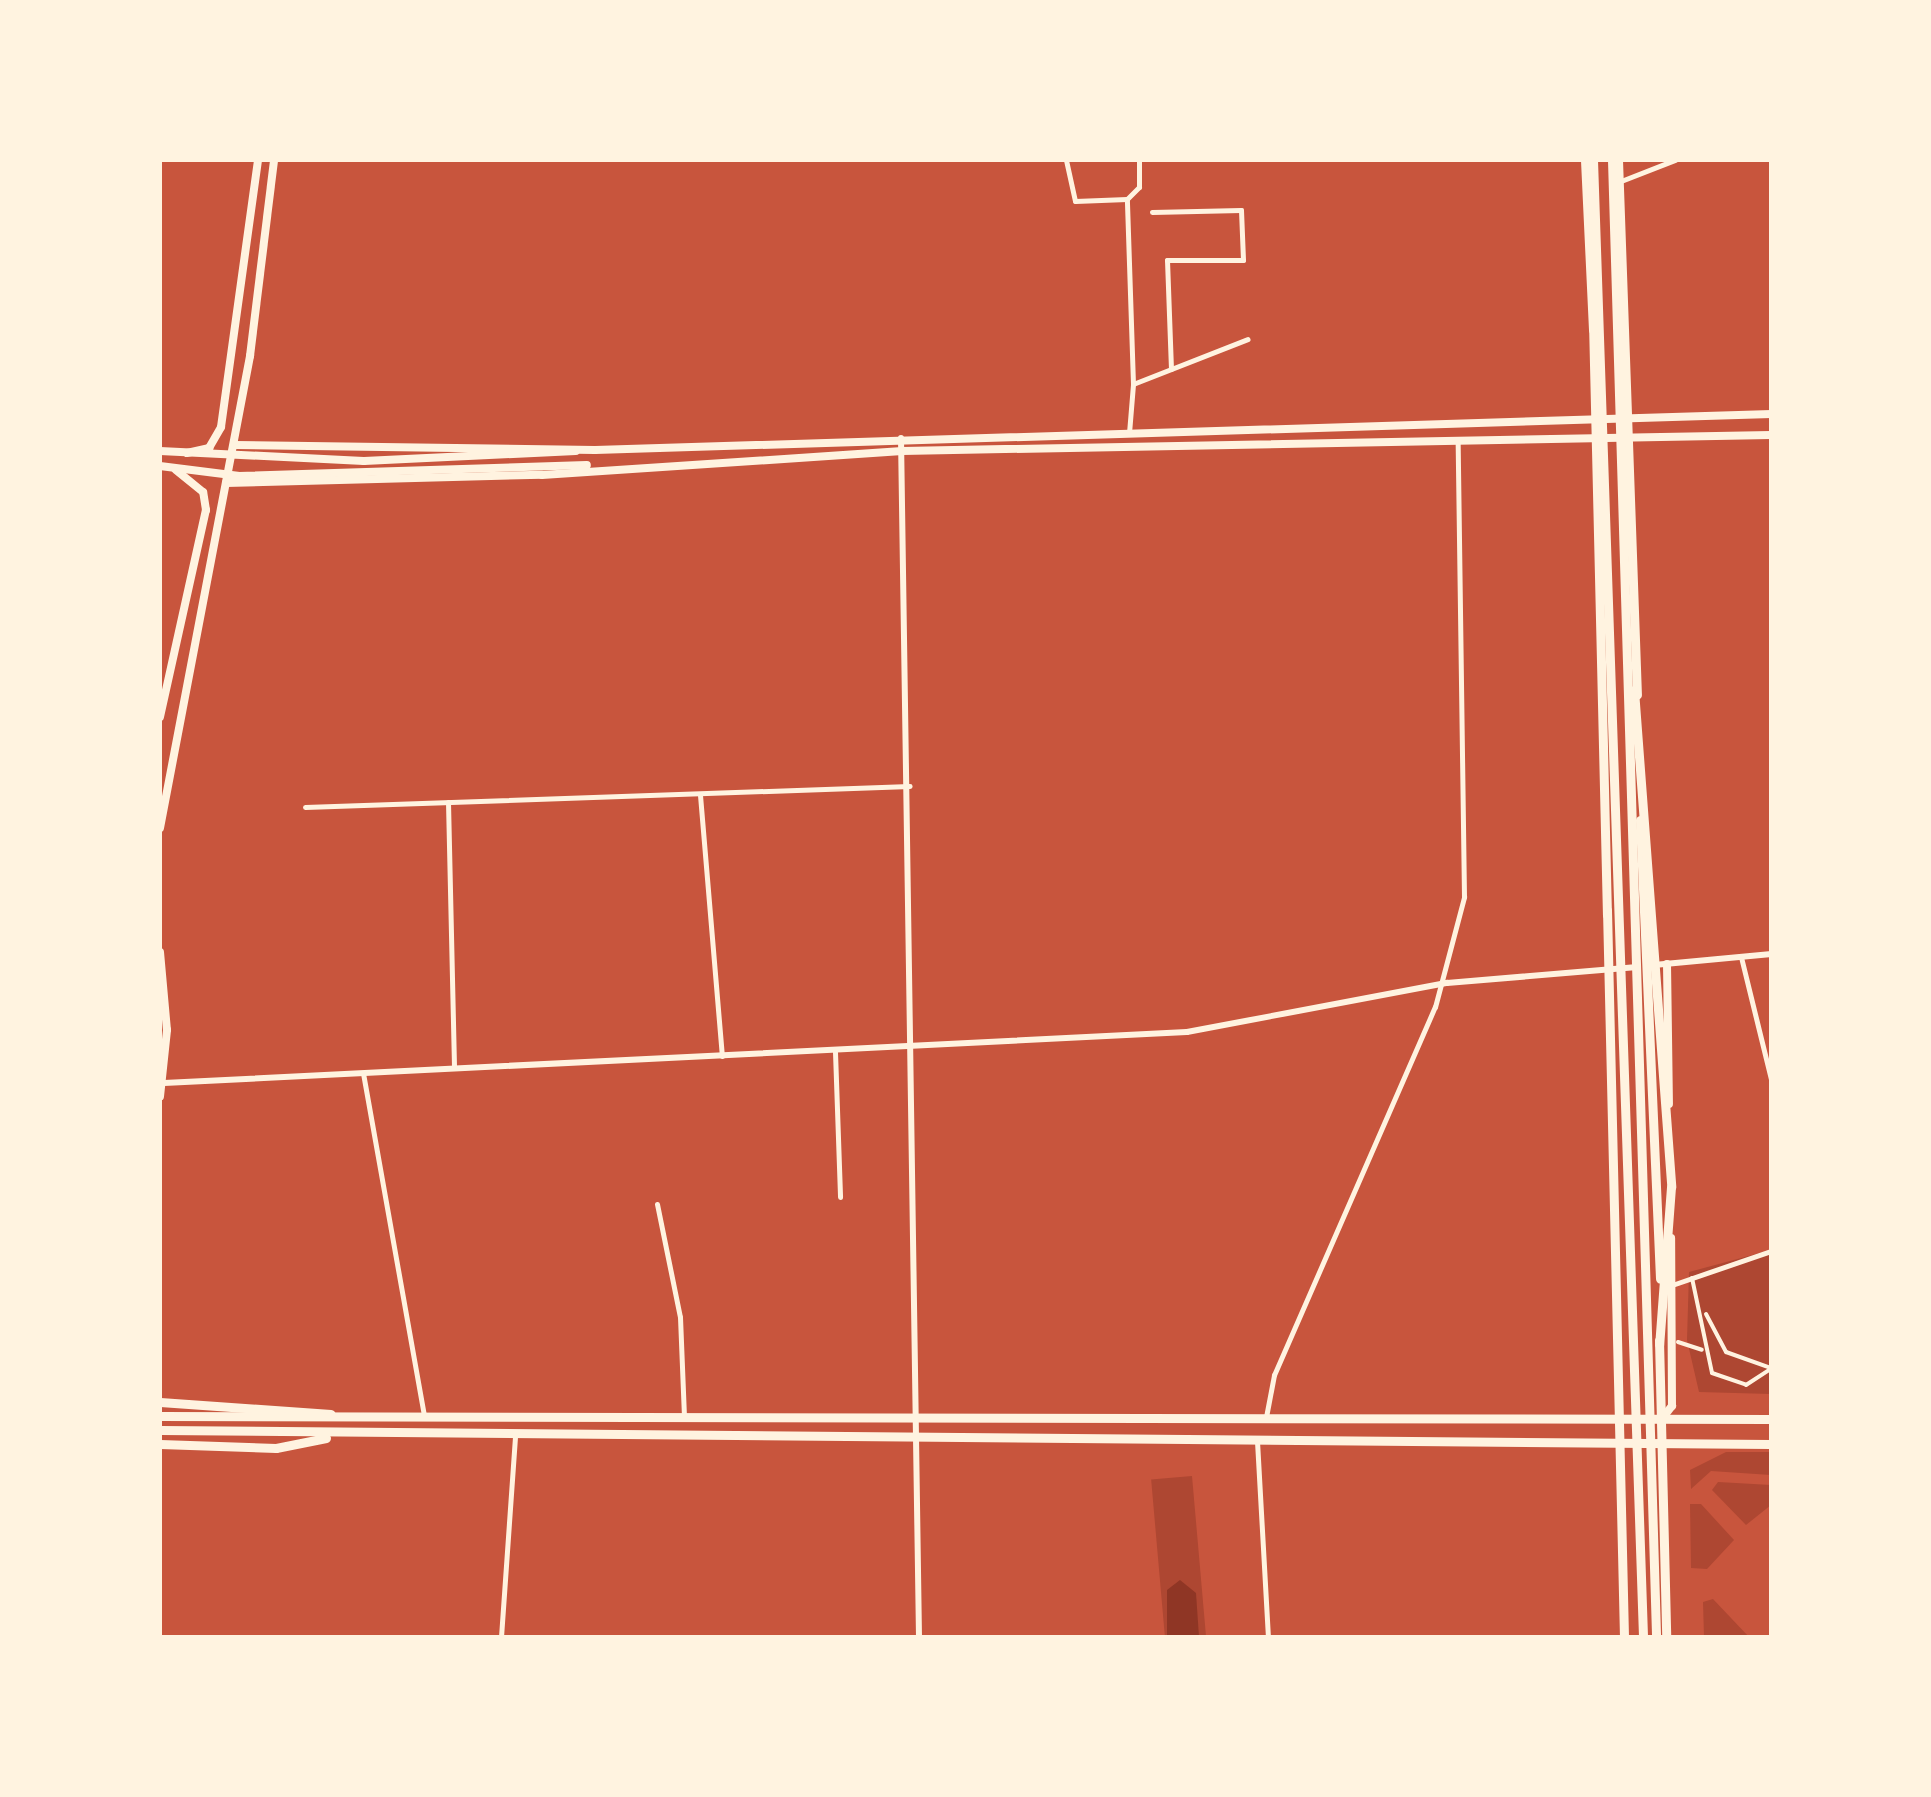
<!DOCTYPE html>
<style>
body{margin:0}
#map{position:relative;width:1931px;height:1797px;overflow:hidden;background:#c8553d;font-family:Roboto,sans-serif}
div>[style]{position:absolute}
.green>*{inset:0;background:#ae4732;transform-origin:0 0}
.water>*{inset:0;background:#8f3625}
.pedestrian>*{height:4px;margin:-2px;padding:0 2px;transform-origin:2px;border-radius:2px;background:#fff3e0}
.minor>*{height:5px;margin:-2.5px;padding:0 2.5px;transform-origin:2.5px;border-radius:2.5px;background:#fff3e0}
.tertiary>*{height:6px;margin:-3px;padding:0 3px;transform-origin:3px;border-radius:3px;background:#fff3e0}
.secondary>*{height:8px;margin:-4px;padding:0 4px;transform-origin:4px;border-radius:4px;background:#fff3e0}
.primary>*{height:9px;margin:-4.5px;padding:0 4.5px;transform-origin:4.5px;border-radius:4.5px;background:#fff3e0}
.trunk>*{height:9px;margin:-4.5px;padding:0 4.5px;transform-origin:4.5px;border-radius:4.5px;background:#fff3e0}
span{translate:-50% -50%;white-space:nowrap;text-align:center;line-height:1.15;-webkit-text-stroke:10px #fff3e0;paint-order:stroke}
.frame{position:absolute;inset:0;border:162px solid #fff3e0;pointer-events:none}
</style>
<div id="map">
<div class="green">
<div style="clip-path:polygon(1771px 1250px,1771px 1394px,1699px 1392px,1687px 1340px,1689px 1272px)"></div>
<div style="clip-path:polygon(1726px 1452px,1771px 1452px,1771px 1475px,1711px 1471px,1691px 1489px,1690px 1470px)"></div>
<div style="left:1192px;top:1476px;width:162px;height:41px;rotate:85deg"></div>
<div style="clip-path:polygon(1718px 1482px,1771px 1485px,1771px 1505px,1746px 1525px,1712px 1490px)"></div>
<div style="clip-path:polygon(1690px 1504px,1701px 1504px,1734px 1540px,1707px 1569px,1691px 1568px)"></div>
<div style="clip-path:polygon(1713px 1599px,1749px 1637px,1704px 1637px,1703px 1602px)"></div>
</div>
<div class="water">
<div style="clip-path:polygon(1180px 1580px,1196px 1593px,1199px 1637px,1167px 1637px,1167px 1590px)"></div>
</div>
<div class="pedestrian">
<div style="left:1692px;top:1278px;width:97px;rotate:78.1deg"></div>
<div style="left:1712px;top:1373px;width:36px;rotate:19deg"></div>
<div style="left:1746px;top:1385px;width:30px;rotate:-33deg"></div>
<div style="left:1706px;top:1314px;width:43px;rotate:62.2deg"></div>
<div style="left:1726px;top:1352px;width:48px;rotate:19.6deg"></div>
<div style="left:1678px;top:1342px;width:25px;rotate:18deg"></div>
</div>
<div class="minor">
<div style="left:1066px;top:160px;width:42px;rotate:77.6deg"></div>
<div style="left:1075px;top:201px;width:52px;rotate:-2.2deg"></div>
<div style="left:1621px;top:181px;width:58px;rotate:-21.3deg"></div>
<div style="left:1152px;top:212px;width:89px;rotate:-1.3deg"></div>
<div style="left:1241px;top:210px;width:50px;rotate:87.7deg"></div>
<div style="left:1243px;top:260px;width:76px;rotate:180deg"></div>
<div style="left:1167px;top:260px;width:109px;rotate:87.9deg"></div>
<div style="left:1133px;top:384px;width:185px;rotate:-91.9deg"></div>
<div style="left:1127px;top:199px;width:17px;rotate:-45deg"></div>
<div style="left:1139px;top:187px;width:27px;rotate:-90deg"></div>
<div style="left:1129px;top:433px;width:49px;rotate:-85.3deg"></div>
<div style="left:1133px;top:384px;width:123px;rotate:-21.4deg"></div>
<div style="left:700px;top:795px;width:262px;rotate:85.2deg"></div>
<div style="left:448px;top:802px;width:266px;rotate:88.7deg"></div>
<div style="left:305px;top:807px;width:605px;rotate:-1.99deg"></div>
<div style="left:1741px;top:957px;width:126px;rotate:76.2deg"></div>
<div style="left:835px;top:1052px;width:145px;rotate:88deg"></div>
<div style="left:363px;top:1073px;width:347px;rotate:79.9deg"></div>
<div style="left:657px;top:1204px;width:115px;rotate:78.5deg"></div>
<div style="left:680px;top:1317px;width:98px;rotate:87.7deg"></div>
<div style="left:1672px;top:1285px;width:105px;rotate:-19deg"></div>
<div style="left:1266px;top:1417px;width:43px;rotate:-79.2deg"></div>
<div style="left:1274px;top:1375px;width:402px;rotate:-66.4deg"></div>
<div style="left:1435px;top:1007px;width:114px;rotate:-75.2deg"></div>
<div style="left:1464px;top:897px;width:457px;rotate:-90.8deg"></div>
<div style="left:1257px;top:1441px;width:196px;rotate:86.8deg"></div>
<div style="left:501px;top:1637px;width:201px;rotate:-86deg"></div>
</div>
<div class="tertiary">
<div style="left:901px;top:438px;width:1199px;rotate:89.14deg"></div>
<div style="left:1654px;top:965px;width:118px;rotate:-5.4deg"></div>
<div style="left:164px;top:1083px;width:1024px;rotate:-2.85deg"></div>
<div style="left:1187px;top:1032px;width:265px;rotate:-10.7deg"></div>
<div style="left:1447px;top:983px;width:191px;rotate:-4.8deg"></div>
</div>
<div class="secondary">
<div style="left:235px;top:445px;width:360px;rotate:0.8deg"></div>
<div style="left:595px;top:450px;width:1177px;rotate:-1.75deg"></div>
<div style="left:160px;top:451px;width:204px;rotate:2.8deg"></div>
<div style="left:364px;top:461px;width:212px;rotate:-2.7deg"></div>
<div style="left:187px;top:453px;width:23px;rotate:-13deg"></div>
<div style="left:209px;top:448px;width:24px;rotate:-60deg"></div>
<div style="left:221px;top:427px;width:270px;rotate:-82.1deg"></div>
<div style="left:160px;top:466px;width:80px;rotate:7.2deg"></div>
<div style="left:239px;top:476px;width:348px;rotate:-1.8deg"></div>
<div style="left:226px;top:483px;width:316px;rotate:-1.5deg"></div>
<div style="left:542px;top:475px;width:361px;rotate:-3.8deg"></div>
<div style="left:902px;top:451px;width:869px;rotate:-1.05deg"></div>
<div style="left:160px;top:717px;width:212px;rotate:-77.5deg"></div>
<div style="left:206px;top:510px;width:18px;rotate:-99deg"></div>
<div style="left:203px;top:492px;width:35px;rotate:-141deg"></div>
<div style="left:160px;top:828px;width:481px;rotate:-79.2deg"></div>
<div style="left:250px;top:356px;width:197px;rotate:-83deg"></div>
<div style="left:160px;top:952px;width:78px;rotate:84.9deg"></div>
<div style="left:167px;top:1030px;width:67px;rotate:96deg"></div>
<div style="left:1667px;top:964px;width:140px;rotate:89.2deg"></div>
<div style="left:1661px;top:1420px;width:18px;rotate:-52deg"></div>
<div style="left:1672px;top:1406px;width:168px;rotate:-90.3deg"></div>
</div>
<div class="primary">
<div style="left:1585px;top:160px;width:170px;rotate:87.3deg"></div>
<div style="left:1618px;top:160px;width:535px;rotate:87.97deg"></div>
<div style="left:1640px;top:820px;width:459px;rotate:87.5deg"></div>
<div style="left:1607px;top:910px;width:727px;rotate:88.66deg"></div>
<div style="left:1659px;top:1340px;width:297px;rotate:88.6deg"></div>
<div style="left:160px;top:1402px;width:171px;rotate:4deg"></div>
<div style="left:160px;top:1416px;width:1611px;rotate:0.11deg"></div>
<div style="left:160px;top:1430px;width:1611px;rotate:0.5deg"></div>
<div style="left:160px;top:1444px;width:116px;rotate:2deg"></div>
<div style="left:276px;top:1448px;width:51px;rotate:-11.3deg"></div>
</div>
<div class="trunk">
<div style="left:1593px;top:160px;width:1478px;rotate:88.06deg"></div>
<div style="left:1612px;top:160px;width:1478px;rotate:88.29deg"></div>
<div style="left:1593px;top:322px;width:593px;rotate:88.65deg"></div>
<div style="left:1634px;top:690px;width:498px;rotate:85.7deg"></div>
<div style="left:1671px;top:1187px;width:158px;rotate:94.3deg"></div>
</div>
<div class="frame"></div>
</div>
